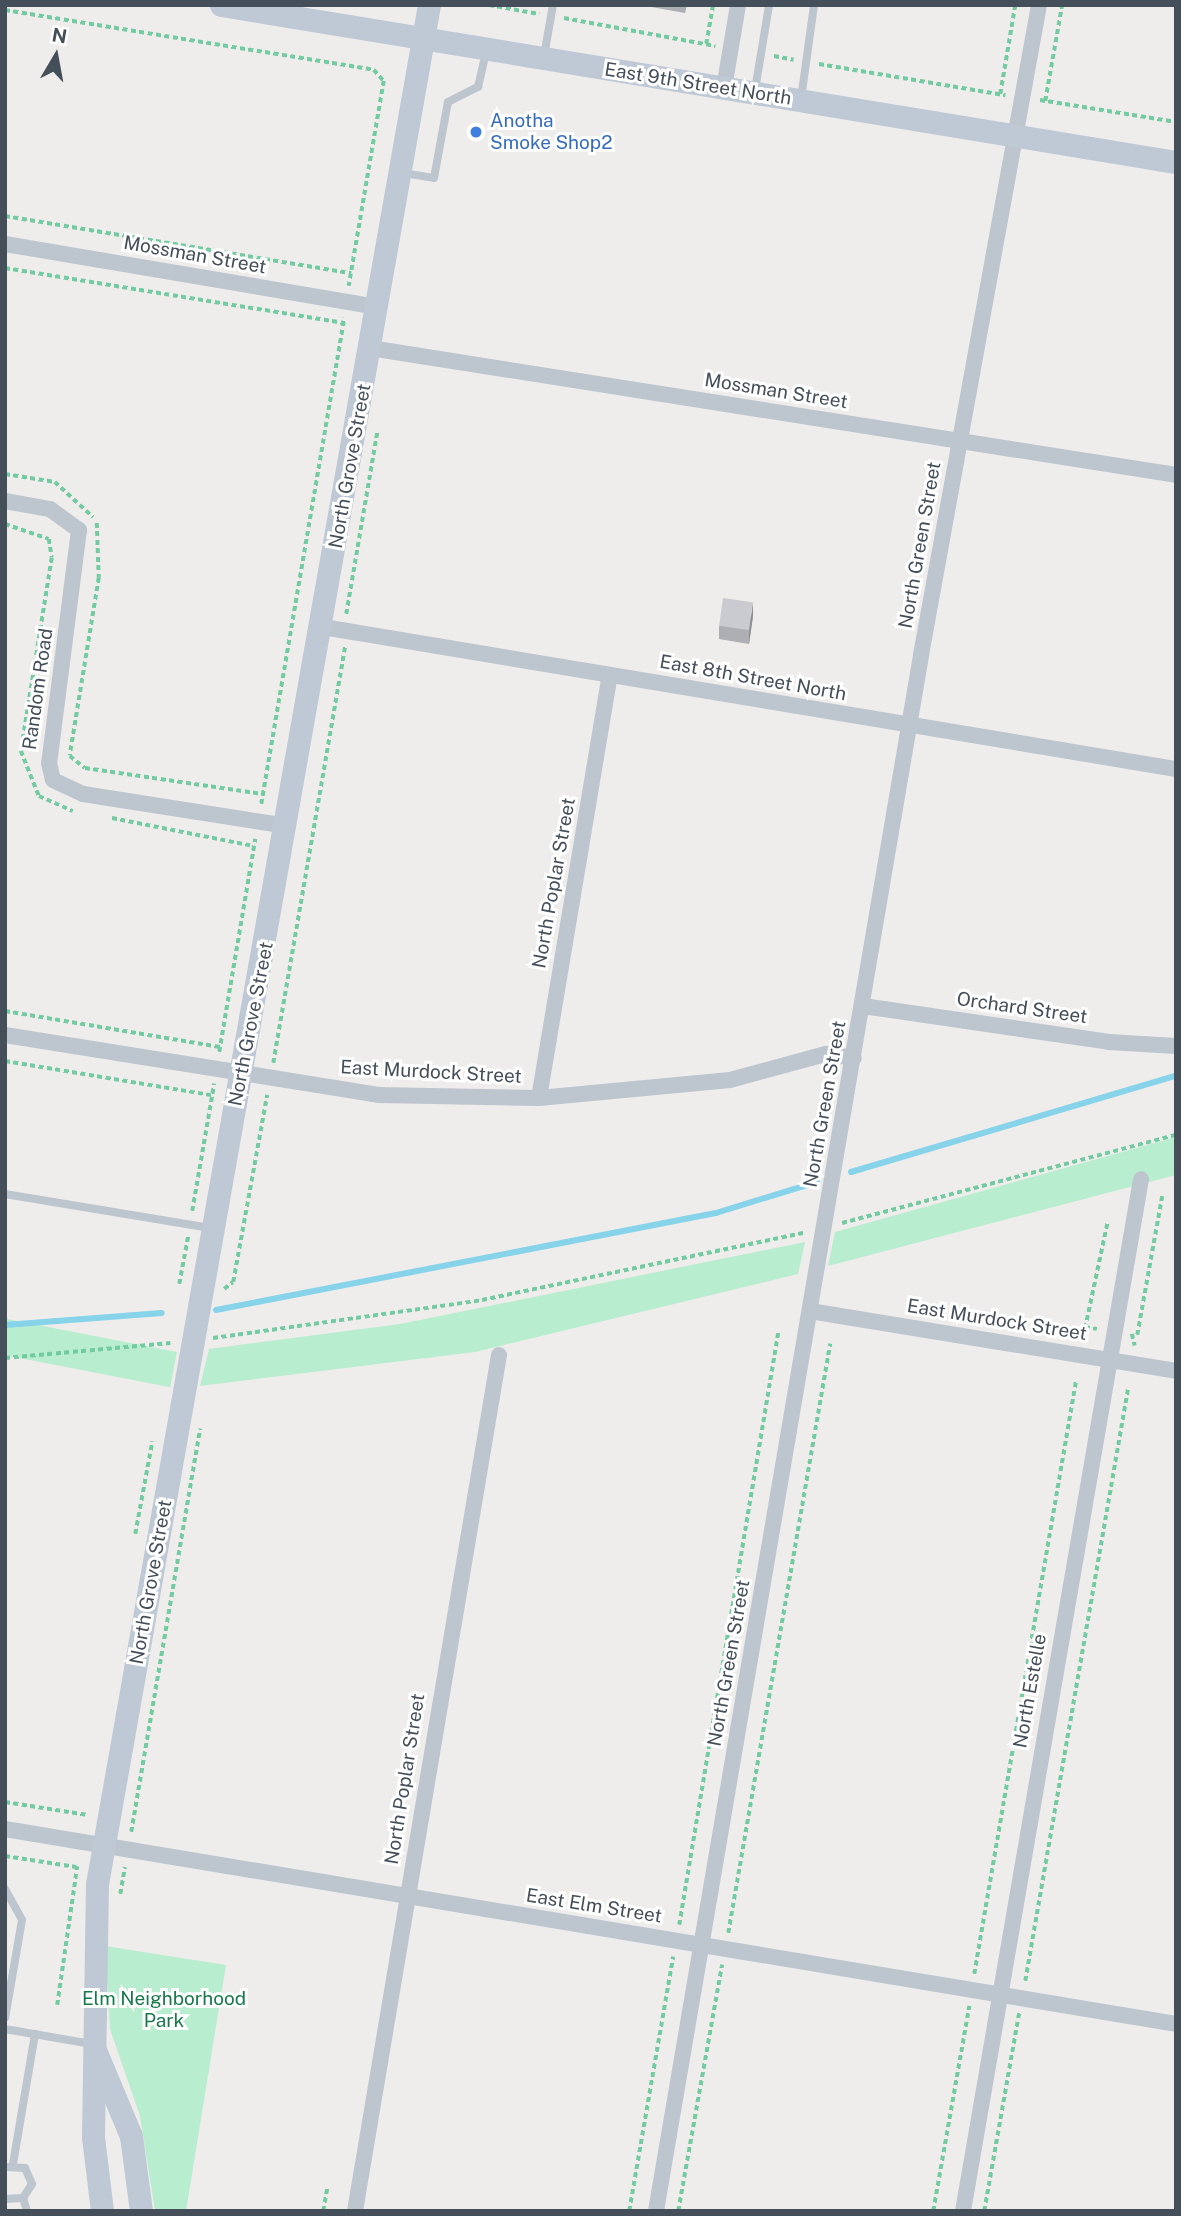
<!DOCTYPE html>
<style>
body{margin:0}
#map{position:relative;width:1181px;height:2216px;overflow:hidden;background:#efecec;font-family:"Public Sans",sans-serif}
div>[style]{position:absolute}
.green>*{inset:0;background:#b9edcf;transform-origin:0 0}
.stream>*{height:6px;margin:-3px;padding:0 3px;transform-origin:3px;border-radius:3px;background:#86d3ea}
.path>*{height:3.5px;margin-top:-1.75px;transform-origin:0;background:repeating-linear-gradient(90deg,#72cba1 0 5px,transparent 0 8.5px)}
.lane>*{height:8px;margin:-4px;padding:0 4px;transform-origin:4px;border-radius:4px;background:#bdc6ce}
.street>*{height:16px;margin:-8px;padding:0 8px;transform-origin:8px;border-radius:8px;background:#bdc6ce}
.secondary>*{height:23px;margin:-11.5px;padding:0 11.5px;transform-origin:11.5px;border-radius:11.5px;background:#bec9d5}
.wall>*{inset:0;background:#adafb4}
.shaded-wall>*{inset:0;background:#8d8e92}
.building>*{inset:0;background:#c9cbd1;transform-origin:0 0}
.dots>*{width:19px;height:19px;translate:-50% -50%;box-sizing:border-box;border:4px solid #fff;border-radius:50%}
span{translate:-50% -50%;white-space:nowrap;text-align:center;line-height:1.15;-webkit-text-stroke:6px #fff;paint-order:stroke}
.street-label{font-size:19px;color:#454f59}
.shop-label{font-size:19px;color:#366cbe}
.left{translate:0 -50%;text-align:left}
.park-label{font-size:19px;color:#17784a}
.frame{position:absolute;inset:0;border:7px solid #454f59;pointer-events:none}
.north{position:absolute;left:21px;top:21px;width:70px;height:70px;-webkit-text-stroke:5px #fff;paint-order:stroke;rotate:10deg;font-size:19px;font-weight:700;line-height:28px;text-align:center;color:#454f59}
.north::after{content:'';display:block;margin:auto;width:24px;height:32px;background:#454f59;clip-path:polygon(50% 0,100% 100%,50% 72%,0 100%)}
</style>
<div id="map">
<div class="green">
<div style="clip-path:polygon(1176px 1137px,1176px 1175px,828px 1266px,835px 1232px)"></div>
<div style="clip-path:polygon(805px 1242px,798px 1274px,475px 1352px,200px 1386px,209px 1349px,400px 1324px)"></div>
<div style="left:177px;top:1352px;width:36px;height:173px;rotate:101deg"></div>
<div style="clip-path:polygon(105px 1946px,226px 1965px,186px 2211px,155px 2211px,140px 2116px,110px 2029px)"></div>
</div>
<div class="stream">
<div style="left:851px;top:1172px;width:339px;rotate:-16.5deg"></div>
<div style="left:216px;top:1310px;width:509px;rotate:-10.98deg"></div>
<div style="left:716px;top:1213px;width:106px;rotate:-17.1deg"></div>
<div style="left:5px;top:1325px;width:157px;rotate:-4.4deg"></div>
</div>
<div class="path">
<div style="left:489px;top:5px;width:51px;rotate:10.2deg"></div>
<div style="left:5px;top:10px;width:374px;rotate:9.2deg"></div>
<div style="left:374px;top:70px;width:15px;rotate:48deg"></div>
<div style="left:384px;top:81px;width:208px;rotate:99.7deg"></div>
<div style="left:564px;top:18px;width:154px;rotate:10.5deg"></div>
<div style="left:706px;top:44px;width:40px;rotate:-80deg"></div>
<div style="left:774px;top:56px;width:20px;rotate:11deg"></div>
<div style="left:819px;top:64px;width:189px;rotate:9.5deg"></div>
<div style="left:1000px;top:94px;width:90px;rotate:-80.4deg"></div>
<div style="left:1040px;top:100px;width:138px;rotate:9.2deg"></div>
<div style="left:1045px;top:101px;width:97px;rotate:-80deg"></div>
<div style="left:5px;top:216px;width:351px;rotate:9.4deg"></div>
<div style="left:5px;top:268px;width:342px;rotate:9.2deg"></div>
<div style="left:5px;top:474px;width:51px;rotate:9.1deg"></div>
<div style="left:55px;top:482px;width:52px;rotate:42.6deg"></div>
<div style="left:97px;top:523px;width:55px;rotate:87.9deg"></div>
<div style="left:99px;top:578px;width:180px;rotate:99.3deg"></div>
<div style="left:70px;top:756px;width:19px;rotate:39deg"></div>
<div style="left:85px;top:768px;width:180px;rotate:8.3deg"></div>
<div style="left:5px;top:524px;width:46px;rotate:18.8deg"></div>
<div style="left:49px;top:539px;width:19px;rotate:81deg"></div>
<div style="left:52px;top:558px;width:195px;rotate:99.1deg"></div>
<div style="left:21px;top:751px;width:48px;rotate:68.2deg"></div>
<div style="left:39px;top:796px;width:37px;rotate:24deg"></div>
<div style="left:346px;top:614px;width:185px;rotate:-80.3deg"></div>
<div style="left:261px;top:804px;width:493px;rotate:-80.3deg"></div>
<div style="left:112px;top:818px;width:145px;rotate:11.2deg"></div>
<div style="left:5px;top:1011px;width:218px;rotate:9.5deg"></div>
<div style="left:219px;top:1052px;width:216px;rotate:-80.4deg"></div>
<div style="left:5px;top:1061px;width:209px;rotate:9.4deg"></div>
<div style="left:273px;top:1063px;width:423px;rotate:-80.2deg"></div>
<div style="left:192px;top:1211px;width:129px;rotate:-80.2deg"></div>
<div style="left:842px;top:1223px;width:345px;rotate:-14.8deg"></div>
<div style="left:179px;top:1284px;width:49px;rotate:-79.4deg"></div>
<div style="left:224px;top:1289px;width:11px;rotate:-38deg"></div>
<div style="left:233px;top:1282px;width:190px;rotate:-79.7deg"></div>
<div style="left:1085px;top:1327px;width:12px;rotate:9deg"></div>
<div style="left:1132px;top:1334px;width:12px;rotate:76deg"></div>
<div style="left:1137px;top:1335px;width:141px;rotate:-79.8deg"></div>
<div style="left:1083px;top:1337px;width:116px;rotate:-78deg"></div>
<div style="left:213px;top:1338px;width:272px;rotate:-8deg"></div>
<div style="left:482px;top:1300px;width:329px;rotate:-11.8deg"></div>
<div style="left:5px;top:1358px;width:166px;rotate:-5.2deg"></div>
<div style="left:135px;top:1534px;width:94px;rotate:-79.5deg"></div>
<div style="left:5px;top:1802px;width:84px;rotate:8.9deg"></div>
<div style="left:131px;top:1832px;width:409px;rotate:-80.3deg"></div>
<div style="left:5px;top:1856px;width:72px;rotate:8.8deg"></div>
<div style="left:120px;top:1894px;width:27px;rotate:-80deg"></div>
<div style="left:679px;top:1925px;width:600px;rotate:-80.51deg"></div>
<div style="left:728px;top:1933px;width:598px;rotate:-80.18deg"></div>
<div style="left:974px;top:1974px;width:603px;rotate:-80.26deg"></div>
<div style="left:1025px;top:1981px;width:602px;rotate:-80.15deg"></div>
<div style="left:57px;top:2005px;width:140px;rotate:-81.8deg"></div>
<div style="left:323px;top:2211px;width:23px;rotate:-80deg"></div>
<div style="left:629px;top:2211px;width:258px;rotate:-80.2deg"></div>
<div style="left:678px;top:2211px;width:250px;rotate:-79.9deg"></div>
<div style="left:933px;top:2211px;width:208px;rotate:-80deg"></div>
<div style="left:984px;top:2211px;width:201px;rotate:-80deg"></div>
</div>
<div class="lane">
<div style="left:544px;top:56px;width:52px;rotate:-80deg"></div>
<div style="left:755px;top:90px;width:86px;rotate:-80.6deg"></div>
<div style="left:801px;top:99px;width:95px;rotate:-82.1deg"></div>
<div style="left:403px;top:173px;width:31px;rotate:9deg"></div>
<div style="left:434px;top:178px;width:77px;rotate:-79.6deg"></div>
<div style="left:448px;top:102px;width:34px;rotate:-27deg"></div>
<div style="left:478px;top:87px;width:36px;rotate:-77deg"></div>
<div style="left:5px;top:1194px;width:208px;rotate:9.4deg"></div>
<div style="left:5px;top:1889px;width:35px;rotate:61deg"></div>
<div style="left:22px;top:1920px;width:99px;rotate:99.8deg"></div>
<div style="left:5px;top:2029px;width:88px;rotate:9.8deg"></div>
<div style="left:13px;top:2164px;width:132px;rotate:-80.4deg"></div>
<div style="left:5px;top:2167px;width:20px;rotate:3deg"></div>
<div style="left:25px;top:2168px;width:17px;rotate:66deg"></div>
<div style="left:32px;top:2184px;width:17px;rotate:123deg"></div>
<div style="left:23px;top:2198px;width:18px;rotate:177deg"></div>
<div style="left:23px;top:2198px;width:14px;rotate:73deg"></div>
</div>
<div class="street">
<div style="left:724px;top:88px;width:84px;rotate:-80.4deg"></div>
<div style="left:5px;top:244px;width:377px;rotate:9.6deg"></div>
<div style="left:370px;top:348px;width:816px;rotate:8.95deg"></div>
<div style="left:5px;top:501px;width:46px;rotate:10.1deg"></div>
<div style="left:50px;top:509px;width:36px;rotate:36deg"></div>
<div style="left:79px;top:530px;width:235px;rotate:97.3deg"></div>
<div style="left:49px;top:763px;width:17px;rotate:77deg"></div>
<div style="left:53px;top:780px;width:33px;rotate:25deg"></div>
<div style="left:83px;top:794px;width:207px;rotate:8.9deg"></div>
<div style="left:323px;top:627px;width:865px;rotate:9.45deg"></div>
<div style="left:863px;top:1006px;width:249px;rotate:8.3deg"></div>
<div style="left:1109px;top:1042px;width:67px;rotate:3.4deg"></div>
<div style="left:5px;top:1035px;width:378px;rotate:9.1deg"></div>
<div style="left:378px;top:1095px;width:161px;rotate:1.1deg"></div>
<div style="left:539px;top:1098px;width:192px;rotate:-5.4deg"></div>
<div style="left:730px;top:1080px;width:99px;rotate:-15.2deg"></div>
<div style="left:826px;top:1054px;width:28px;rotate:8deg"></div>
<div style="left:539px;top:1098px;width:429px;rotate:-80.5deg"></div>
<div style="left:810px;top:1311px;width:371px;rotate:9.3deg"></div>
<div style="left:5px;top:1829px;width:1187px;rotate:9.45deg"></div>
<div style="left:355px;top:2211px;width:868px;rotate:-80.45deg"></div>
<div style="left:656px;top:2211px;width:1578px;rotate:-80.33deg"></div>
<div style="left:921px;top:655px;width:661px;rotate:-79.71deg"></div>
<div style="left:963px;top:2211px;width:1047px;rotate:-80.21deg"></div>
</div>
<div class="secondary">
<div style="left:221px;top:5px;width:968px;rotate:9.34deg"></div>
<div style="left:95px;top:2050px;width:93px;rotate:67.3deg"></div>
<div style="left:131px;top:2136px;width:76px;rotate:82.4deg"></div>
<div style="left:102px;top:2211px;width:75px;rotate:-96.9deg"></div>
<div style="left:93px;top:2137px;width:253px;rotate:-89.1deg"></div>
<div style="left:97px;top:1884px;width:1908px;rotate:-79.98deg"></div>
</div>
<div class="wall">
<div style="clip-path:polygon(640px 5px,687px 5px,685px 13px)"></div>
<div style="clip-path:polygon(753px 616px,749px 644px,719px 639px,719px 626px)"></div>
</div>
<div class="shaded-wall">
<div style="clip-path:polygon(753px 602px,753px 616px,749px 644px,749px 631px)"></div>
</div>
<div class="building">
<div style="left:723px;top:598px;width:30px;height:28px;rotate:8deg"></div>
</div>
<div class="dots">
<div style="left:476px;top:132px;background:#3f7fe0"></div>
</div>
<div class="street-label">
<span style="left:698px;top:84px;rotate:9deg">East 9th Street North</span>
<span style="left:195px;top:255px;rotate:10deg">Mossman Street</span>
<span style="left:776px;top:391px;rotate:9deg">Mossman Street</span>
<span style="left:350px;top:466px;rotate:-80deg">North Grove Street</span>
<span style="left:920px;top:545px;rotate:-80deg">North Green Street</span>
<span style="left:753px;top:678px;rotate:10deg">East 8th Street North</span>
<span style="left:38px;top:689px;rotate:-82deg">Random Road</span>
<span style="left:554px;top:883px;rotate:-80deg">North Poplar Street</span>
<span style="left:1022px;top:1008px;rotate:8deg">Orchard Street</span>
<span style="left:251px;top:1024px;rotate:-79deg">North Grove Street</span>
<span style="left:431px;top:1072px;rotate:3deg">East Murdock Street</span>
<span style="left:825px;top:1104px;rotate:-80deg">North Green Street</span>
<span style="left:997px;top:1320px;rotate:9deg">East Murdock Street</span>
<span style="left:151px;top:1582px;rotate:-80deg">North Grove Street</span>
<span style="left:729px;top:1663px;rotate:-80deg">North Green Street</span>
<span style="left:1030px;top:1691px;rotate:-80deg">North Estelle</span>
<span style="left:405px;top:1779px;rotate:-81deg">North Poplar Street</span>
<span style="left:594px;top:1906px;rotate:9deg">East Elm Street</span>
</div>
<div class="shop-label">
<span class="left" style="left:490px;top:132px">Anotha<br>Smoke Shop2</span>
</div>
<div class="park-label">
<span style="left:164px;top:2010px">Elm Neighborhood<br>Park</span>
</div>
<div class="frame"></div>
<div class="north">N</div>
</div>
